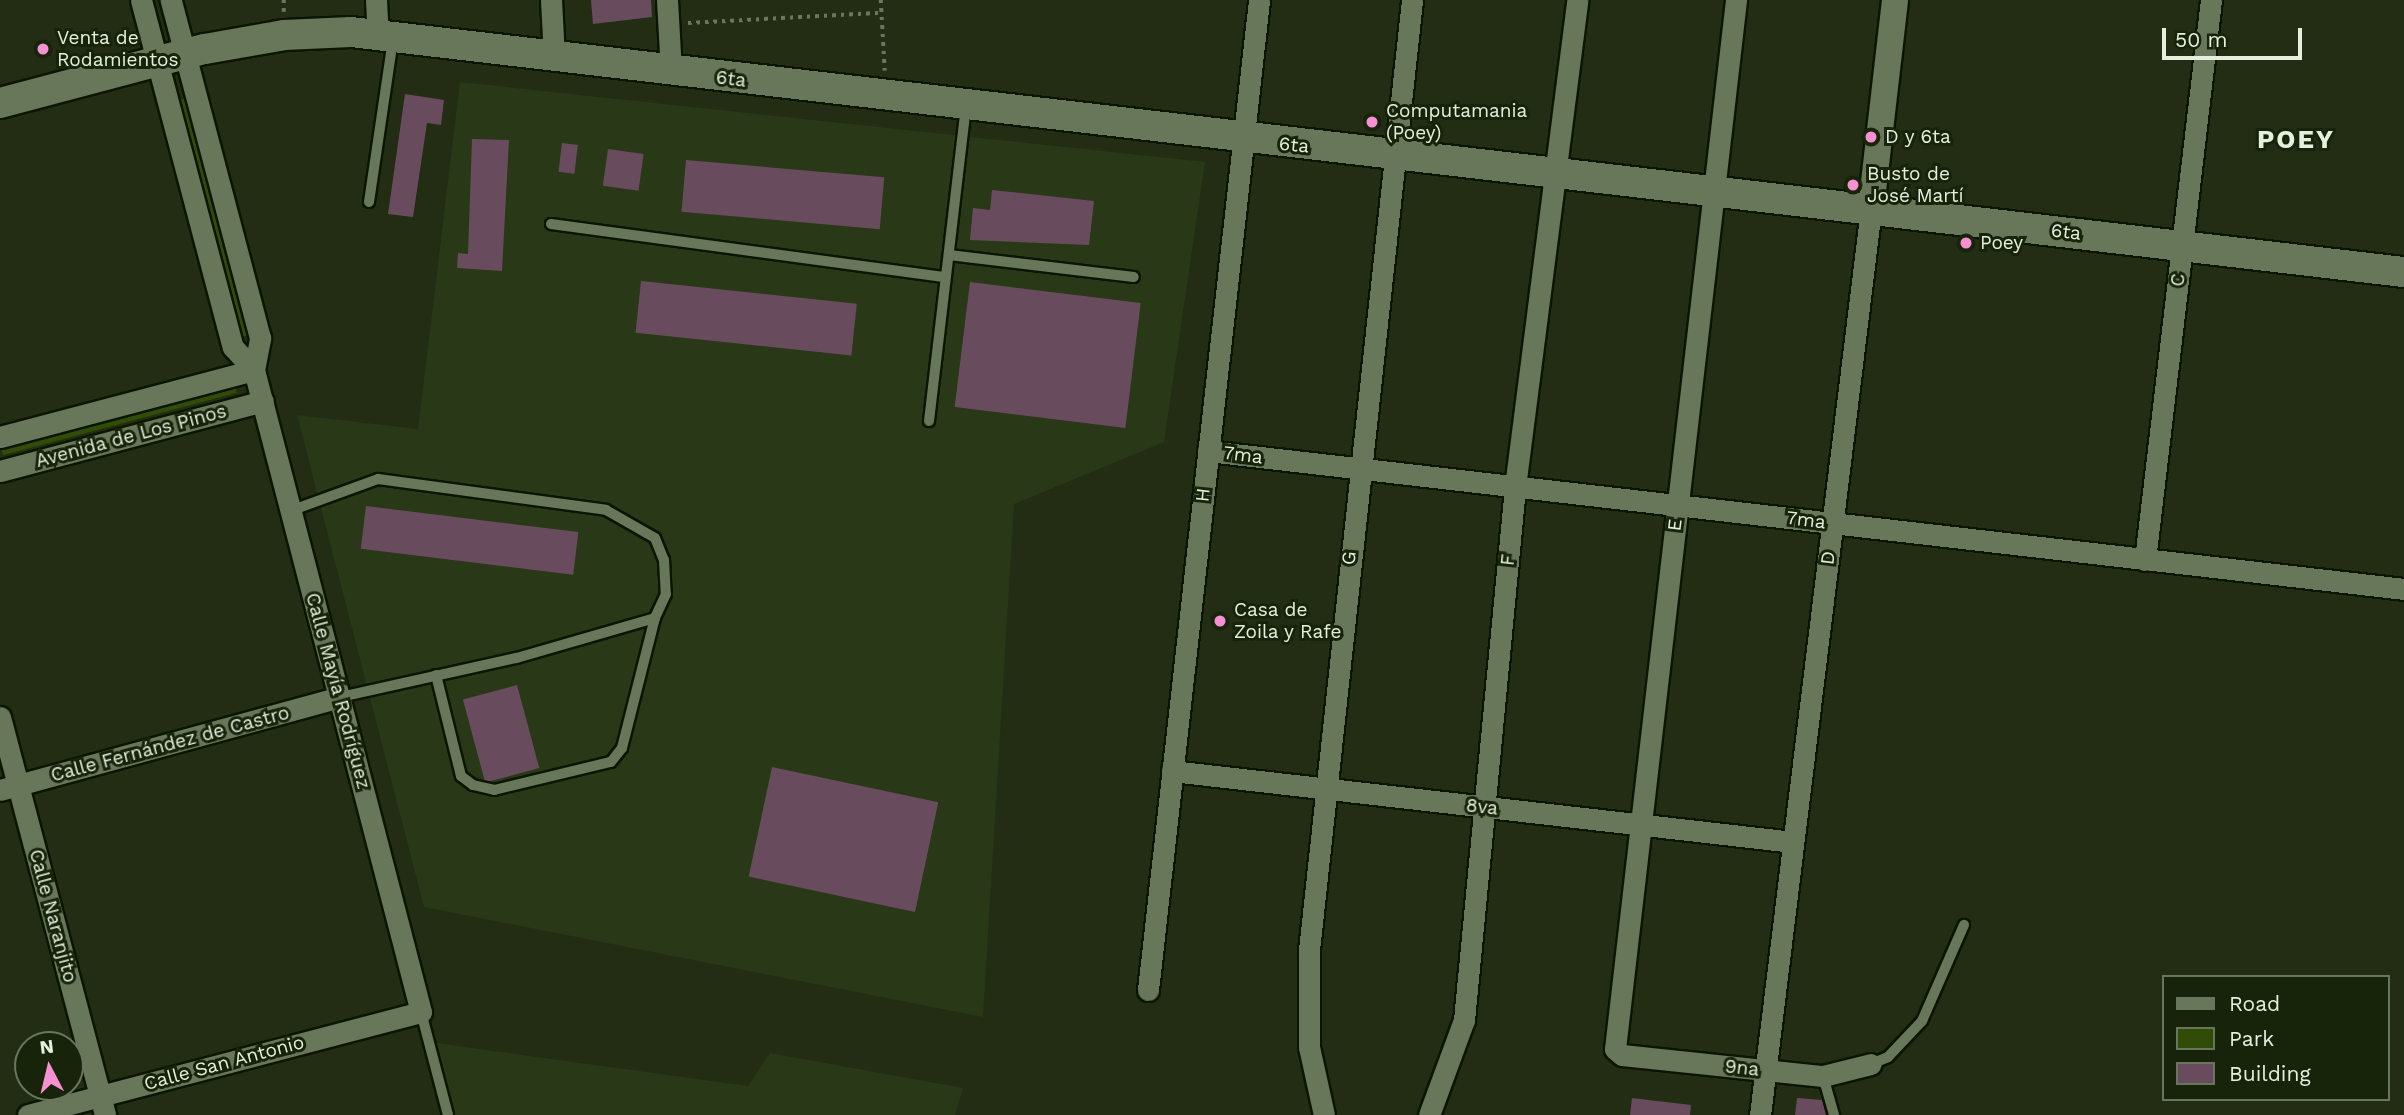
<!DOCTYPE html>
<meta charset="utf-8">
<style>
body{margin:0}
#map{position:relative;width:2404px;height:1115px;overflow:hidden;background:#222d14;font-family:"Work Sans",sans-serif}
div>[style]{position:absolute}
.built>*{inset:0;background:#293817}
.green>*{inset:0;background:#314c06;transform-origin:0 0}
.building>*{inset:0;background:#684c5d;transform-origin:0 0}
.path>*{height:3.5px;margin-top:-1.75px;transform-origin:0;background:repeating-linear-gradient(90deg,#6b755f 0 3.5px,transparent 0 8.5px)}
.roads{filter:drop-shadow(2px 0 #0b1501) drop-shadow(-2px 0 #0b1501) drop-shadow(0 2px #0b1501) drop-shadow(0 -2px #0b1501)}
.service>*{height:10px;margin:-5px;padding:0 5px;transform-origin:5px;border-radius:5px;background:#68775a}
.minor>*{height:21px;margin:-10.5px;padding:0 10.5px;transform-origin:10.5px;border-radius:10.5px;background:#68775a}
.tertiary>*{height:26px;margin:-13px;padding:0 13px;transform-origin:13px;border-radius:13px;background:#68775a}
.secondary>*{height:30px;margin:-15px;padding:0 15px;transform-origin:15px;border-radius:15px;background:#68775a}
.dots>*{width:19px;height:19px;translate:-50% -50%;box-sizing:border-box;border:4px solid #18240a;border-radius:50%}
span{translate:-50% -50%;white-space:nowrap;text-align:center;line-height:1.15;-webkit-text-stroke:6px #18240a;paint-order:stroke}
.poi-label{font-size:19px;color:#e6efde}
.left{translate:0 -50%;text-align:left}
.street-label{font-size:19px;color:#e6efde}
.district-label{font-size:26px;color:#e6efde;font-weight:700;letter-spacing:2px}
.legend{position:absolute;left:2162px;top:975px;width:228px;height:126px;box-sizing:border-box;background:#18240a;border:2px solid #6a755f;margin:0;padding:9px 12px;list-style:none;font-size:21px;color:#e6efde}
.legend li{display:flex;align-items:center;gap:14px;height:35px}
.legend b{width:35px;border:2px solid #6a755f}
.north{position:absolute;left:14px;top:1031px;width:70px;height:70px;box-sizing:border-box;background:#18240a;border:2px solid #6a755f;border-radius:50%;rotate:353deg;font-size:19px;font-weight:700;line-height:28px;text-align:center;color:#e6efde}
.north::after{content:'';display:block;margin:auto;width:24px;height:32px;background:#f591d2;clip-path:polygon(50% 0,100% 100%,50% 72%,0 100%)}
.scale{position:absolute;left:2162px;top:28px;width:140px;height:32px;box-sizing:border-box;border:4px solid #e6efde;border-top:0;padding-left:9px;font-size:21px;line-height:24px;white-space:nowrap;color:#e6efde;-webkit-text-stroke:5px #18240a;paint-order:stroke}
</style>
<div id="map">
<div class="built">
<div style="clip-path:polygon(460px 82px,1205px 162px,1164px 442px,1014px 504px,983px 1017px,424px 907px,297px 415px,418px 429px)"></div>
<div style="clip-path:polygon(429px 1042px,748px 1086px,770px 1053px,963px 1088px,955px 1115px,448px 1115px)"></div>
</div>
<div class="green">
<div style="left:191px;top:97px;width:245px;height:17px;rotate:76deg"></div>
<div style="left:234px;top:382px;width:11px;height:242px;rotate:75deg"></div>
</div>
<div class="building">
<div style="clip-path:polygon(591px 0,651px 0,652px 17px,593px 24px)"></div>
<div style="clip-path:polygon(405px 94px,444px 100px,441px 125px,427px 123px,413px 217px,388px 214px)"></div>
<div style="clip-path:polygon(472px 139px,509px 140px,502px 271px,457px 268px,458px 253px,468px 254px)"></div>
<div style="left:562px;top:143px;width:16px;height:29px;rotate:7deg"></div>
<div style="left:608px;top:149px;width:36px;height:37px;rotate:8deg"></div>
<div style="left:686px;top:160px;width:199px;height:52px;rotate:5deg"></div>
<div style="clip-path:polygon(992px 190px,1094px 201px,1089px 245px,970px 240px,973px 208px,990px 210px)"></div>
<div style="left:641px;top:281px;width:217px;height:52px;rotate:6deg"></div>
<div style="left:970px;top:282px;width:172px;height:126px;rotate:7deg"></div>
<div style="left:366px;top:506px;width:214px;height:43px;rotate:7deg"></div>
<div style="left:517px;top:685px;width:86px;height:56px;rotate:75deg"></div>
<div style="left:772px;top:767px;width:170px;height:112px;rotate:12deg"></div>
<div style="clip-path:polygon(1632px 1098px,1691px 1105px,1690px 1115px,1630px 1115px)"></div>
<div style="clip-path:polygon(1797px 1098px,1822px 1100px,1826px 1115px,1795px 1115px)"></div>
</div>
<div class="path">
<div style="left:284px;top:0;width:12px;rotate:90deg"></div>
<div style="left:881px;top:0;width:71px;rotate:86.8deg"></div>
<div style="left:688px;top:23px;width:194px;rotate:-3deg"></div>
</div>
<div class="roads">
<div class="service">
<div style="left:369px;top:202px;width:165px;rotate:-81.6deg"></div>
<div style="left:551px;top:224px;width:398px;rotate:7.7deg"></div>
<div style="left:949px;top:255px;width:186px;rotate:6.8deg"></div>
<div style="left:929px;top:421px;width:315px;rotate:-83.3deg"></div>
<div style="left:290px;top:511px;width:94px;rotate:-20deg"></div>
<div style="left:378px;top:479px;width:230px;rotate:7.7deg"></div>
<div style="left:606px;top:510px;width:56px;rotate:29.7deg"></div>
<div style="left:655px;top:538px;width:24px;rotate:68deg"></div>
<div style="left:664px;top:560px;width:34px;rotate:87deg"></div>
<div style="left:666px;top:594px;width:26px;rotate:115deg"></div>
<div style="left:655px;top:618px;width:145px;rotate:163.9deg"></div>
<div style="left:516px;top:658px;width:180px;rotate:167.5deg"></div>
<div style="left:436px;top:675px;width:104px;rotate:76.1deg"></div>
<div style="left:461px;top:776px;width:15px;rotate:37deg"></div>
<div style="left:473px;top:785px;width:22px;rotate:13deg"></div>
<div style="left:494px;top:790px;width:120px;rotate:-13.5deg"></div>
<div style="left:611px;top:762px;width:18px;rotate:-52deg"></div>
<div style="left:622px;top:748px;width:134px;rotate:-75.8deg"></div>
<div style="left:421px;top:1012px;width:106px;rotate:75.3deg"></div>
<div style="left:1871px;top:1064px;width:18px;rotate:-22deg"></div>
<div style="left:1888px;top:1057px;width:50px;rotate:-46.6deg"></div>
<div style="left:1922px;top:1021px;width:105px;rotate:-66.4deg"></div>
<div style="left:1823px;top:1076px;width:41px;rotate:74.2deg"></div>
</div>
<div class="minor">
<div style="left:141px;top:0;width:359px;rotate:75.2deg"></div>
<div style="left:233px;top:347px;width:31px;rotate:48deg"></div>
<div style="left:376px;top:0;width:35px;rotate:87deg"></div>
<div style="left:551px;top:0;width:57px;rotate:87deg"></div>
<div style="left:667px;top:0;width:72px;rotate:86.8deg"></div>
<div style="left:1736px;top:0;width:1056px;rotate:96.58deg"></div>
<div style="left:1615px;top:1049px;width:9px;rotate:41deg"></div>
<div style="left:1622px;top:1055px;width:202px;rotate:6deg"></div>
<div style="left:1823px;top:1076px;width:49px;rotate:-14deg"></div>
<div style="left:0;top:437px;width:263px;rotate:-14.8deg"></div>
<div style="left:1208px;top:451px;width:1204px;rotate:6.58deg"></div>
<div style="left:0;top:471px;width:272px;rotate:-14.9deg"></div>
<div style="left:2145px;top:560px;width:564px;rotate:-83.28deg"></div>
<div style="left:0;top:717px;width:412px;rotate:75.2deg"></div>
<div style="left:1172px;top:771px;width:625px;rotate:6.52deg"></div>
<div style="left:0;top:790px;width:352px;rotate:-15.3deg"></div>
<div style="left:1148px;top:990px;width:996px;rotate:-83.6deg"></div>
<div style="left:28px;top:1115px;width:406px;rotate:-14.7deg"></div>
<div style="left:421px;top:1012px;width:663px;rotate:-104.58deg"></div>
<div style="left:254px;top:370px;width:33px;rotate:-79deg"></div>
<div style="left:260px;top:338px;width:350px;rotate:-104.8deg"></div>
<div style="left:1324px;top:1115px;width:70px;rotate:-102.4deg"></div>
<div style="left:1309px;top:1047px;width:97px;rotate:-90deg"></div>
<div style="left:1309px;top:950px;width:956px;rotate:-83.81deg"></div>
<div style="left:1429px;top:1115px;width:101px;rotate:-69.8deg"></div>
<div style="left:1464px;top:1020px;width:535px;rotate:-84.53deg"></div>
<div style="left:1515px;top:487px;width:491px;rotate:-82.7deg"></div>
<div style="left:1760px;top:1115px;width:914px;rotate:-83.02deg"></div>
</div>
<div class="tertiary">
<div style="left:1871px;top:208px;width:209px;rotate:-83.4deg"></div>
</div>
<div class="secondary">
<div style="left:0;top:103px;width:212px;rotate:-14.8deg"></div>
<div style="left:205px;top:49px;width:80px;rotate:-10deg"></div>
<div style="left:284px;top:35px;width:67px;rotate:-2.6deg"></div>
<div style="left:351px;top:32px;width:2067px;rotate:6.67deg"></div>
</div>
</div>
<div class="dots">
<div style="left:43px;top:49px;background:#f591d2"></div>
<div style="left:1372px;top:122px;background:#f591d2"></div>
<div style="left:1871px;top:137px;background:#f591d2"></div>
<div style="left:1853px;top:185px;background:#f591d2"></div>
<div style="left:1966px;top:243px;background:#f591d2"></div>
<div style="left:1220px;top:621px;background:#f591d2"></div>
</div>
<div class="poi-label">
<span class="left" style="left:57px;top:49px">Venta de<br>Rodamientos</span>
<span class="left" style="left:1386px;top:122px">Computamania<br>(Poey)</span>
<span class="left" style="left:1885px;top:137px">D y 6ta</span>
<span class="left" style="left:1867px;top:185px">Busto de<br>José Martí</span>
<span class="left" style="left:1980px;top:243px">Poey</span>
<span class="left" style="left:1234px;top:621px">Casa de<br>Zoila y Rafe</span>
</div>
<div class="street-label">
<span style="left:731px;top:79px;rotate:7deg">6ta</span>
<span style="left:1294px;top:145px;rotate:6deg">6ta</span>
<span style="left:2066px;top:232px;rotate:7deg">6ta</span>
<span style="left:2178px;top:280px;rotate:-83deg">C</span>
<span style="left:131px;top:436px;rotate:-15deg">Avenida de Los Pinos</span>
<span style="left:1243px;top:455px;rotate:7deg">7ma</span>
<span style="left:1203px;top:495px;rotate:-84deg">H</span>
<span style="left:1806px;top:520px;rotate:7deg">7ma</span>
<span style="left:1675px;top:525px;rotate:-83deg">E</span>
<span style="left:1349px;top:558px;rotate:-85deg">G</span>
<span style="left:1828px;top:558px;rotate:-83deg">D</span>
<span style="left:1508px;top:560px;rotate:-84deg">F</span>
<span style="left:338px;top:691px;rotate:75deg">Calle Mayía Rodríguez</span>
<span style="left:170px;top:744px;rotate:-15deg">Calle Fernández de Castro</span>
<span style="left:1482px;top:807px;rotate:6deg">8va</span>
<span style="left:53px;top:916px;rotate:75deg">Calle Naranjito</span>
<span style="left:224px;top:1063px;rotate:-15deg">Calle San Antonio</span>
<span style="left:1742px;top:1068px;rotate:6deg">9na</span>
</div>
<div class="district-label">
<span style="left:2296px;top:140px">POEY</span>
</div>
<ul class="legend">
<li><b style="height:9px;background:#68775a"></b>Road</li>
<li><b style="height:19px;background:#314c06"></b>Park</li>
<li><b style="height:19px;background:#684c5d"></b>Building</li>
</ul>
<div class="north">N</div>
<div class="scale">50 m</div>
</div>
